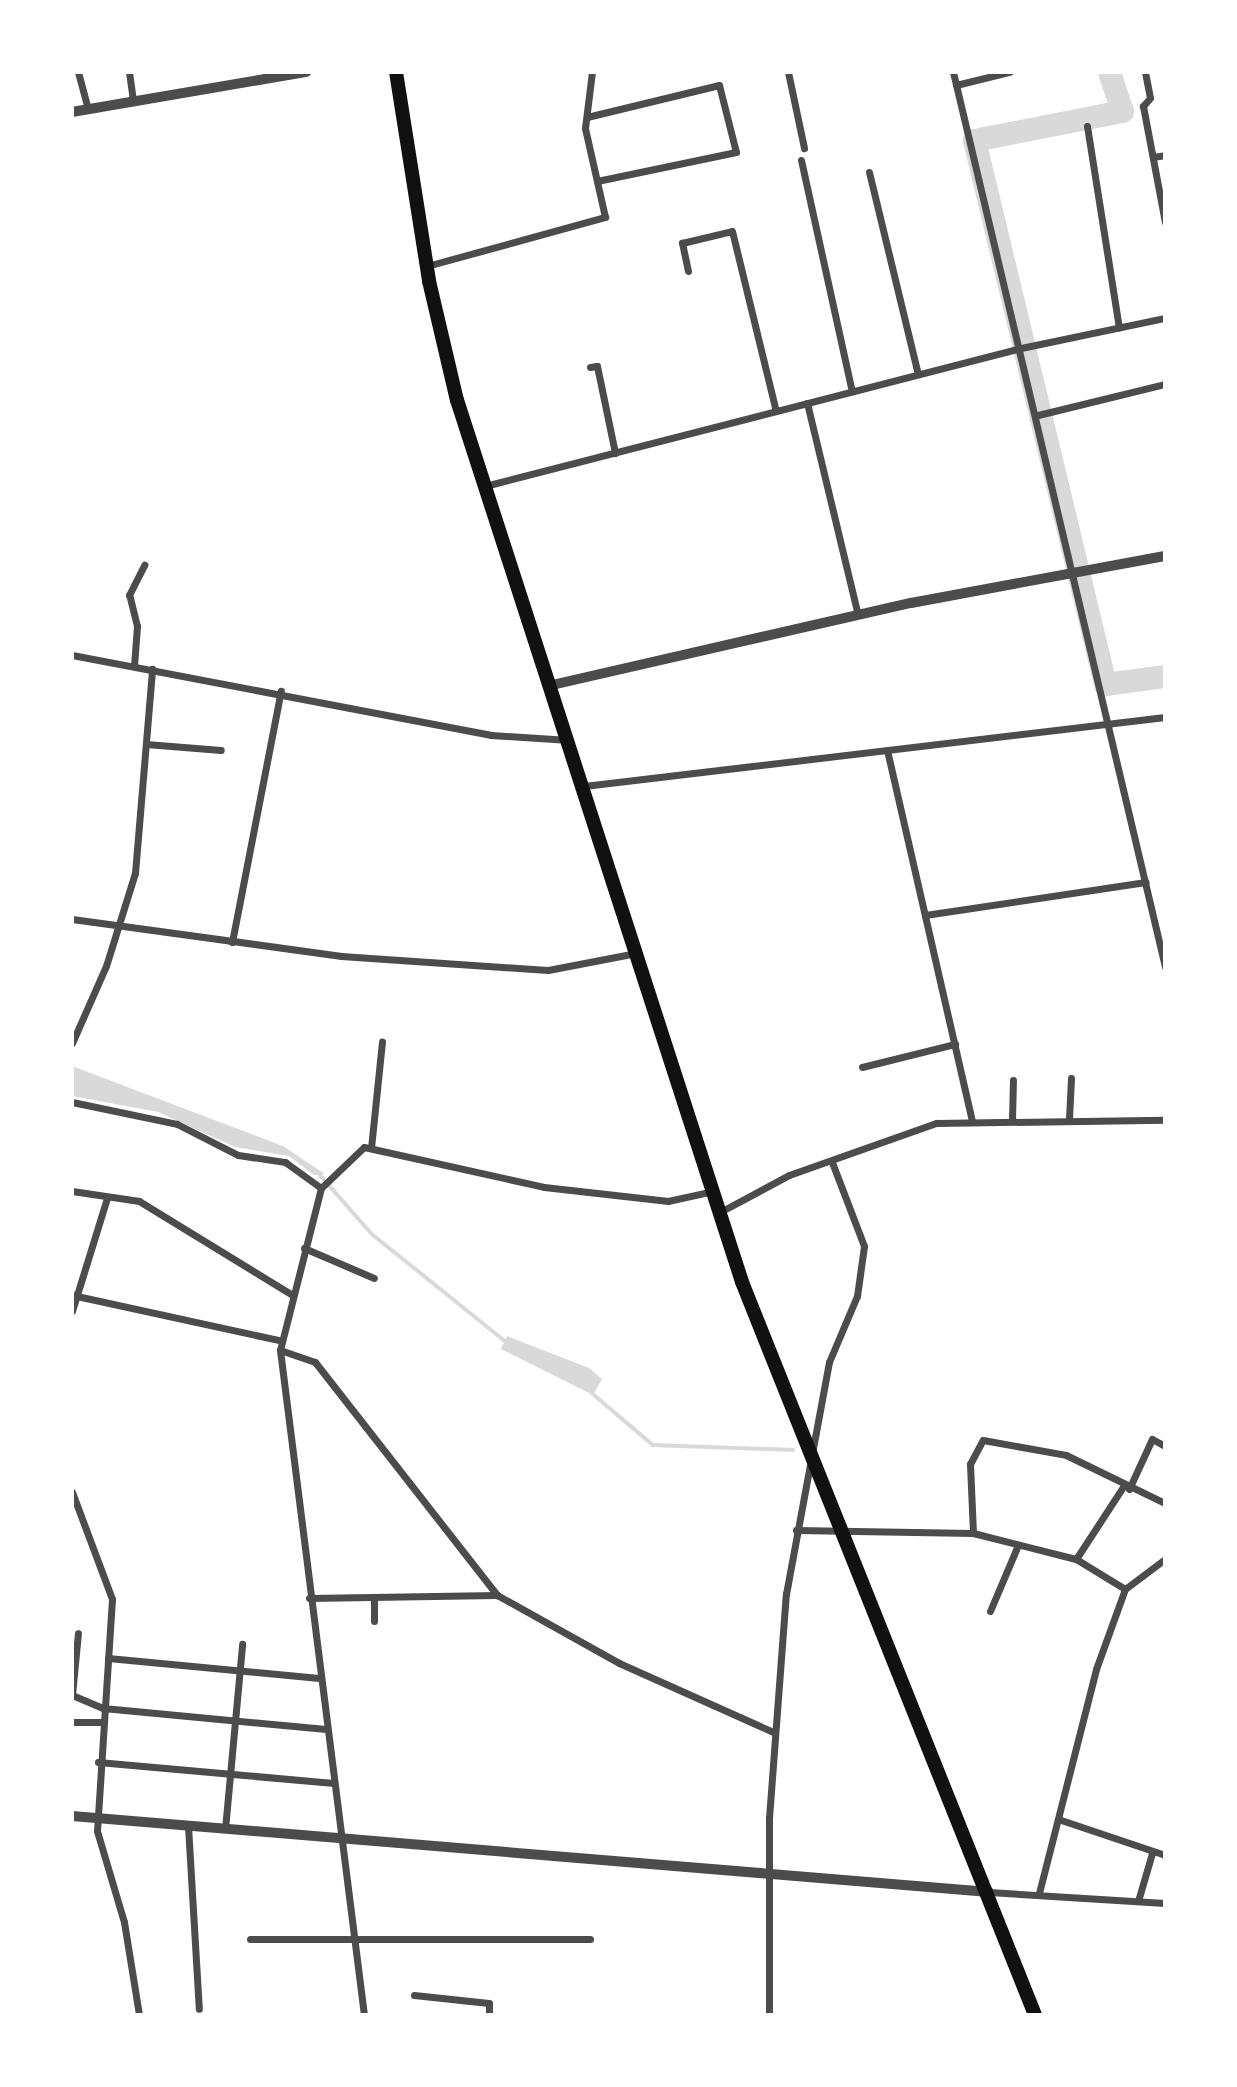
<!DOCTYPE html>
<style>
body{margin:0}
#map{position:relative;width:1237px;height:2087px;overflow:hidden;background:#fff;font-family:"DM Sans",sans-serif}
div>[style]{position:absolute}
.water>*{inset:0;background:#d9d9d9}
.stream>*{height:3.5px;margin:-1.75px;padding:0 1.75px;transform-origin:1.75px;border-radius:1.75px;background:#d9d9d9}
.river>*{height:23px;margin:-11.5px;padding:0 11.5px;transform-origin:11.5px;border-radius:11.5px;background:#d9d9d9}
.minor>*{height:7px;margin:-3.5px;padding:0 3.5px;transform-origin:3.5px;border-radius:3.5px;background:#4c4c4c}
.tertiary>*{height:10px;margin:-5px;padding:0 5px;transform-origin:5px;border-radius:5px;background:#4c4c4c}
.trunk>*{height:14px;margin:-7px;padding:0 7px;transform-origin:7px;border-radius:7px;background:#111}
span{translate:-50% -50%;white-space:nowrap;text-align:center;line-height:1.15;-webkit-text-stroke:5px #fff;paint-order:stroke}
.frame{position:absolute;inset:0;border:74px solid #fff;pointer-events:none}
</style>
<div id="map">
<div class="water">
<div style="clip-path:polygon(72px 1066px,283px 1146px,325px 1174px,314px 1175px,289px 1156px,235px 1147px,158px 1112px,72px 1096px)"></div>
<div style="clip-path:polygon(507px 1336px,589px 1368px,602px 1379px,593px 1395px,501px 1349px)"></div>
</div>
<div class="stream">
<div style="left:320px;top:1175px;width:79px;rotate:48.6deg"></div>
<div style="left:372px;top:1234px;width:176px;rotate:38.8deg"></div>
<div style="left:592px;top:1393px;width:80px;rotate:40.4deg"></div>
<div style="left:653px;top:1445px;width:140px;rotate:2deg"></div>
</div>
<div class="river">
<div style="left:1109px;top:72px;width:41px;rotate:71.6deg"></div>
<div style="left:1122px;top:111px;width:151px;rotate:168.9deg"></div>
<div style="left:974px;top:140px;width:560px;rotate:76.46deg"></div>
<div style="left:1105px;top:684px;width:61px;rotate:-7.6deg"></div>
</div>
<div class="minor">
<div style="left:78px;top:72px;width:38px;rotate:75deg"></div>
<div style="left:129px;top:72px;width:29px;rotate:82deg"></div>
<div style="left:788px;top:72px;width:78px;rotate:78.1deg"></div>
<div style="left:953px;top:72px;width:920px;rotate:76.67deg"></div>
<div style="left:1145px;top:72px;width:26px;rotate:79deg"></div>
<div style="left:1150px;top:98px;width:11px;rotate:131deg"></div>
<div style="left:1143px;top:106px;width:118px;rotate:79.3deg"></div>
<div style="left:956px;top:85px;width:55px;rotate:-13.8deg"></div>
<div style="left:587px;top:117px;width:136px;rotate:-13.6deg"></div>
<div style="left:719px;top:85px;width:69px;rotate:75.8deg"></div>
<div style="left:736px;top:152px;width:142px;rotate:168.2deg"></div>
<div style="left:1087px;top:126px;width:204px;rotate:81deg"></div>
<div style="left:1153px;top:157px;width:12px;rotate:-9deg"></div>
<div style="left:801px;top:160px;width:237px;rotate:77.6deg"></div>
<div style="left:869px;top:172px;width:208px;rotate:76.4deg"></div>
<div style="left:427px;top:266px;width:185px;rotate:-15.4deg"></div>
<div style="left:605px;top:217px;width:91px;rotate:-102.7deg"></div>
<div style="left:585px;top:128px;width:56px;rotate:-82.9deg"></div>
<div style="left:688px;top:271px;width:29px;rotate:-102deg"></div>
<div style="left:682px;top:243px;width:51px;rotate:-13.5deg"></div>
<div style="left:732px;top:231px;width:185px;rotate:76.3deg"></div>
<div style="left:590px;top:367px;width:7px;rotate:-8deg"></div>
<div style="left:597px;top:366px;width:89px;rotate:78.3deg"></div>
<div style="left:807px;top:403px;width:218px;rotate:76.5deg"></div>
<div style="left:1038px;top:415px;width:131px;rotate:-13.7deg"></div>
<div style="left:485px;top:486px;width:553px;rotate:-14.44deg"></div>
<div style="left:1021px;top:348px;width:147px;rotate:-11.8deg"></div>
<div style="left:72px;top:655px;width:427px;rotate:10.8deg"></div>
<div style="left:491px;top:735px;width:78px;rotate:3.7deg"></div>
<div style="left:134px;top:666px;width:40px;rotate:-85.7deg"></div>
<div style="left:137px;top:626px;width:32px;rotate:-104deg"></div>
<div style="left:129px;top:595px;width:34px;rotate:-63deg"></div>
<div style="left:146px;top:744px;width:75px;rotate:4.6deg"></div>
<div style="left:887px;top:750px;width:381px;rotate:77.1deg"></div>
<div style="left:584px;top:786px;width:585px;rotate:-6.77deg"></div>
<div style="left:925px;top:915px;width:223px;rotate:-8.5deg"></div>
<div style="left:72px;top:919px;width:272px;rotate:7.8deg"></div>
<div style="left:341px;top:956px;width:207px;rotate:3.9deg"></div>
<div style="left:548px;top:970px;width:90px;rotate:-10.9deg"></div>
<div style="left:232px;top:942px;width:256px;rotate:-79deg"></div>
<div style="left:72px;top:1043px;width:84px;rotate:-66.2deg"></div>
<div style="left:106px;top:966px;width:97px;rotate:-72.7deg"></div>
<div style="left:135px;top:873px;width:205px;rotate:-85.2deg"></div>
<div style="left:862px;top:1067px;width:96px;rotate:-13.9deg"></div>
<div style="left:72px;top:1102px;width:107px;rotate:11.8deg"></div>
<div style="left:177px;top:1124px;width:68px;rotate:26.9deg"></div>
<div style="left:238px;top:1155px;width:48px;rotate:8.5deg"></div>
<div style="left:285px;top:1162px;width:44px;rotate:35.8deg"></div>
<div style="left:1069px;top:1119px;width:41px;rotate:-87.2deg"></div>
<div style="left:1012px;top:1120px;width:40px;rotate:-88.6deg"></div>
<div style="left:371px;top:1148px;width:107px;rotate:-84.1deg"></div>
<div style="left:72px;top:1191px;width:68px;rotate:8.5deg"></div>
<div style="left:139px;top:1201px;width:178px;rotate:31.5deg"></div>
<div style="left:720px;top:1212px;width:78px;rotate:-28.2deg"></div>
<div style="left:789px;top:1175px;width:156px;rotate:-19.5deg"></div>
<div style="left:936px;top:1123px;width:229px;rotate:-0.8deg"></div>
<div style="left:304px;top:1248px;width:76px;rotate:23.2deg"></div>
<div style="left:72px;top:1295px;width:212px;rotate:12.3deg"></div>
<div style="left:72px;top:1311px;width:118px;rotate:-72.8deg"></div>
<div style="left:280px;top:1350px;width:37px;rotate:19deg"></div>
<div style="left:315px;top:1362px;width:296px;rotate:52deg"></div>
<div style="left:497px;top:1595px;width:140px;rotate:29.1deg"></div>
<div style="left:619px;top:1663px;width:169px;rotate:24.1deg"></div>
<div style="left:1129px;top:1489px;width:55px;rotate:-65.3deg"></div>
<div style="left:1152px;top:1439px;width:15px;rotate:28deg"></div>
<div style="left:72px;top:1492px;width:114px;rotate:69.5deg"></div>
<div style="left:112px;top:1599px;width:232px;rotate:93.7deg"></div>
<div style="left:97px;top:1831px;width:95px;rotate:73.5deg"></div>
<div style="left:124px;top:1922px;width:94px;rotate:80.8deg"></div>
<div style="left:796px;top:1530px;width:177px;rotate:1deg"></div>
<div style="left:973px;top:1533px;width:106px;rotate:14.2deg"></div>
<div style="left:1076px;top:1559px;width:57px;rotate:31.5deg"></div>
<div style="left:973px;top:1533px;width:69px;rotate:-92.5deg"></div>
<div style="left:970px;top:1464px;width:27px;rotate:-62deg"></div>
<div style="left:983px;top:1440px;width:84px;rotate:10.2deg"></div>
<div style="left:1066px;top:1455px;width:110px;rotate:25.9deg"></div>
<div style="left:1076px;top:1559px;width:86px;rotate:-56.9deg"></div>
<div style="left:309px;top:1598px;width:188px;rotate:-0.9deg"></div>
<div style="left:990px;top:1611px;width:72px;rotate:-67deg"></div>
<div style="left:374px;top:1621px;width:24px;rotate:-90deg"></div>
<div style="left:108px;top:1658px;width:212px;rotate:5.4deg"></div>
<div style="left:72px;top:1695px;width:34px;rotate:23deg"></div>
<div style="left:103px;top:1708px;width:224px;rotate:5.4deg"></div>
<div style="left:72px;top:1695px;width:62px;rotate:-84.5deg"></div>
<div style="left:72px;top:1722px;width:30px"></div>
<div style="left:98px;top:1762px;width:237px;rotate:5.1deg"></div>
<div style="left:1058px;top:1819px;width:113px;rotate:18.6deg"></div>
<div style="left:188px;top:1826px;width:183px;rotate:86.6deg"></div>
<div style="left:225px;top:1829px;width:186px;rotate:-84.7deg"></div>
<div style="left:989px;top:1892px;width:176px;rotate:3.6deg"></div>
<div style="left:1039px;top:1893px;width:231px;rotate:-75.7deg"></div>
<div style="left:1096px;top:1669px;width:85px;rotate:-70.1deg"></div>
<div style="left:1125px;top:1589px;width:50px;rotate:-36.9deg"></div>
<div style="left:1138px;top:1901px;width:50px;rotate:-73.7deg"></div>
<div style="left:250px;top:1939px;width:340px"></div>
<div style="left:414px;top:1995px;width:75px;rotate:6.1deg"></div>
<div style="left:489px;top:2003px;width:12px;rotate:90deg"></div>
<div style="left:364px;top:2015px;width:670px;rotate:-97.2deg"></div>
<div style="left:280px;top:1350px;width:167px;rotate:-75.8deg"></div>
<div style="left:321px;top:1188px;width:59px;rotate:-43.6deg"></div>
<div style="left:364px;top:1147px;width:184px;rotate:12.5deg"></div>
<div style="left:544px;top:1187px;width:125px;rotate:6.4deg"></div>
<div style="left:668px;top:1201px;width:46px;rotate:-12.5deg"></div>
<div style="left:769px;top:2015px;width:197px;rotate:-90deg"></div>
<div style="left:769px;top:1818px;width:225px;rotate:-85.7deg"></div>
<div style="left:786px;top:1594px;width:236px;rotate:-79.5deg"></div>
<div style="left:829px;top:1362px;width:72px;rotate:-67deg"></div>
<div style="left:857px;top:1296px;width:50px;rotate:-82deg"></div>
<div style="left:864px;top:1246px;width:90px;rotate:-110.9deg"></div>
</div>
<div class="tertiary">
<div style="left:72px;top:112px;width:238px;rotate:-9.7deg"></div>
<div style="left:552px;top:685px;width:368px;rotate:-12.9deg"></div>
<div style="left:911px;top:603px;width:258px;rotate:-10.5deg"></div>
<div style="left:72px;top:1816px;width:920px;rotate:4.74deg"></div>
</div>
<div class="trunk">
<div style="left:396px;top:72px;width:212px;rotate:81deg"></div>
<div style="left:429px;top:281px;width:122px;rotate:76.8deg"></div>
<div style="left:457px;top:400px;width:927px;rotate:72.09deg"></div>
<div style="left:742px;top:1282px;width:789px;rotate:68.21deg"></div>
</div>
<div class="frame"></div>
</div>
